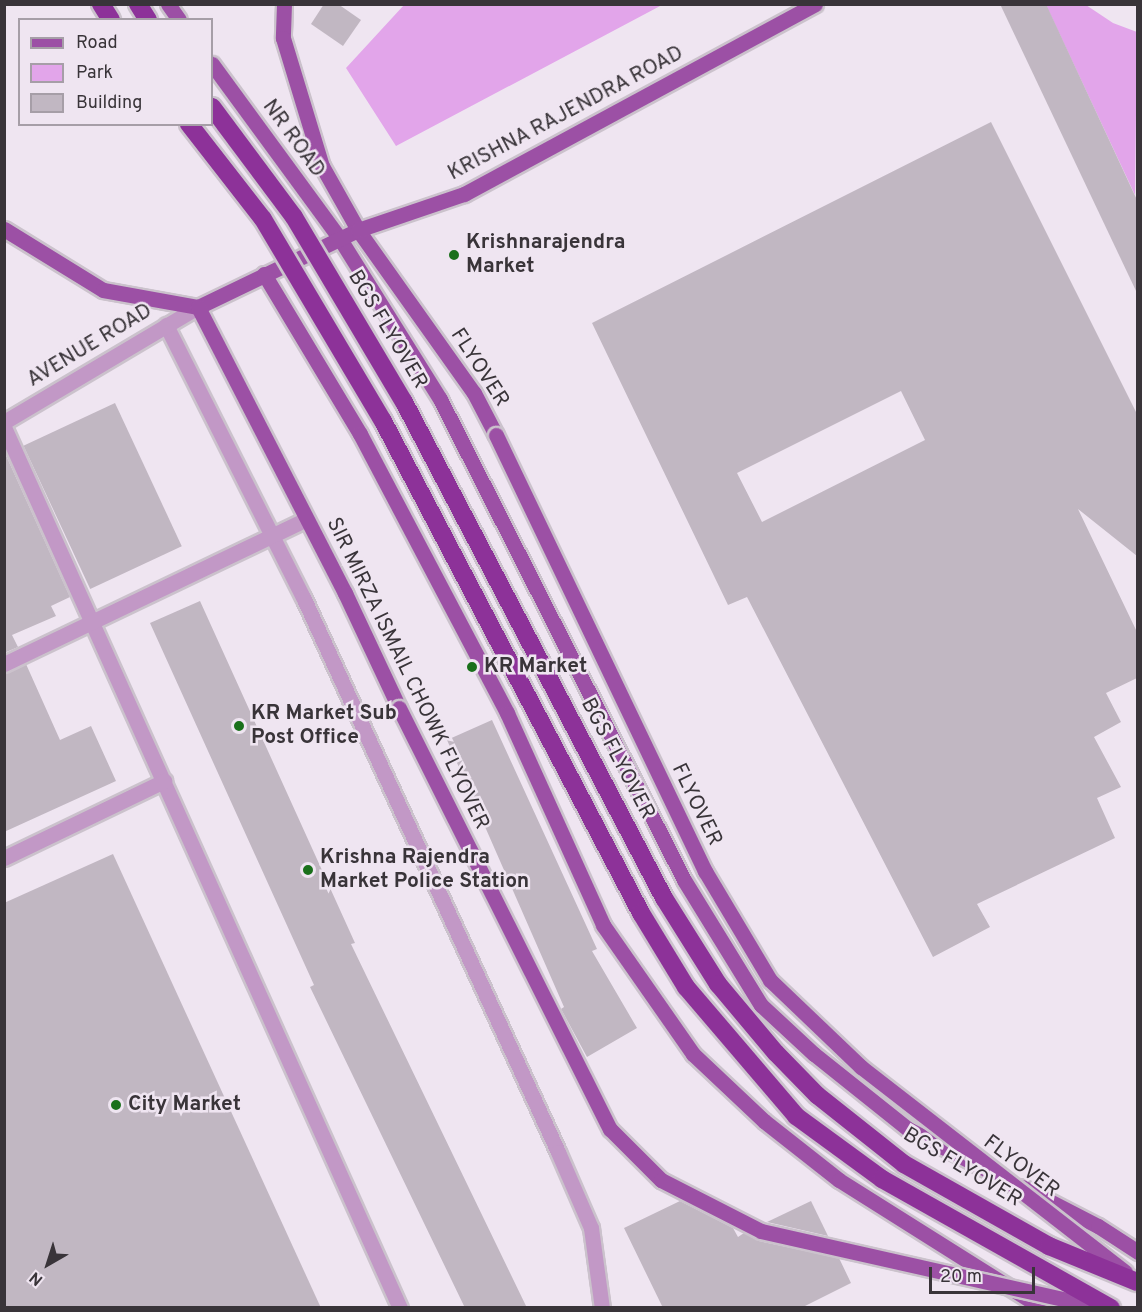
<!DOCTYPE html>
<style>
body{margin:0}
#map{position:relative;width:1142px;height:1312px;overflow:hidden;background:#efe5f1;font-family:Overpass,sans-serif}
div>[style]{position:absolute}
.green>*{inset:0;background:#e2a5ea}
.building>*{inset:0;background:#c1b7c2;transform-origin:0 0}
.roads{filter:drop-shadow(2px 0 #cbc2cc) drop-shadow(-2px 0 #cbc2cc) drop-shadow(0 2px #cbc2cc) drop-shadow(0 -2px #cbc2cc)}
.minor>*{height:15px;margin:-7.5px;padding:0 7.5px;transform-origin:7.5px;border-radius:7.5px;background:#c298c6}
.major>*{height:15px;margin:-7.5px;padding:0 7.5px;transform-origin:7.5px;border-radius:7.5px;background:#9c50a5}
.highway>*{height:18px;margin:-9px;padding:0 9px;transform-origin:9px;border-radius:9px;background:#8d3299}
.bridges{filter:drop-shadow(2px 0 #cbc2cc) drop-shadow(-2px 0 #cbc2cc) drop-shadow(0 2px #cbc2cc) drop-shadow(0 -2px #cbc2cc)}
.major-bridge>*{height:15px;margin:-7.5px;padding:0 7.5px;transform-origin:7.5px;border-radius:7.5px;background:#9c50a5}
.highway-bridge>*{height:18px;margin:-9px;padding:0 9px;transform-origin:9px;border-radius:9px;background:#8d3299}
.dots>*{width:16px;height:16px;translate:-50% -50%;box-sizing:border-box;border:3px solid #efe5f1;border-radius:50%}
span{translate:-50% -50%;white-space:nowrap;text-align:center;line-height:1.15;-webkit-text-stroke:5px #efe5f1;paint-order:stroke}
.street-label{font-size:21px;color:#393439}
.poi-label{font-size:21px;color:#393439;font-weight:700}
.left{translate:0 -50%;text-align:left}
.frame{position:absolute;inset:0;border:6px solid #393439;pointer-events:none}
.legend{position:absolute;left:18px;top:18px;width:195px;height:108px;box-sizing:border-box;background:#efe5f1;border:2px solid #a69ea7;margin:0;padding:8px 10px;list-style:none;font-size:18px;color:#393439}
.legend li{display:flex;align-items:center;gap:12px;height:30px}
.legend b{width:30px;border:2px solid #a69ea7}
.north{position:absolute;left:18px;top:1234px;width:60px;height:60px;-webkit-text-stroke:4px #efe5f1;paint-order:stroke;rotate:219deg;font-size:16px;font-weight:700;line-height:24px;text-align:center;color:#393439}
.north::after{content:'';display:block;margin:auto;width:21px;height:27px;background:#393439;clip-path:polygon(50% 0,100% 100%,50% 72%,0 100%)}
.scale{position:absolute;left:929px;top:1267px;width:106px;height:27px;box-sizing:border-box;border:3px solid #393439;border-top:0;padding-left:8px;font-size:18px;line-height:21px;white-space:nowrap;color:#393439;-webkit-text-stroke:4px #efe5f1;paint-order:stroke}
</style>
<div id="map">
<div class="green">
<div style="clip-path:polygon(404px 5px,404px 4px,662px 5px,396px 146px,346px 68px)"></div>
<div style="clip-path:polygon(1046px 5px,1086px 5px,1113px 23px,1137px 32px,1135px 195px)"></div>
</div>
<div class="building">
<div style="clip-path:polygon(324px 4px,338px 4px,361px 20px,343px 46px,311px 24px)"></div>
<div style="clip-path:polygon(1000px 4px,1046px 4px,1137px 200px,1137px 293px)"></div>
<div style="clip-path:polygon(evenodd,991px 122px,1137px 414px,1137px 556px,1078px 509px,1137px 632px,1137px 678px,1106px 693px,1121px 722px,1094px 737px,1121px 787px,1097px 798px,1115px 838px,977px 904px,990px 927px,933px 957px,747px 597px,728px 605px,592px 323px,991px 122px,901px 391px,925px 440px,762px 522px,737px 473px,901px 391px)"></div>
<div style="left:115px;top:403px;width:158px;height:101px;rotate:65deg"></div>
<div style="clip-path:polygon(5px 453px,70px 597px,51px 606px,56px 616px,12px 635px,18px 647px,4px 653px)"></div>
<div style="clip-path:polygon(200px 601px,355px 943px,351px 944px,527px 1308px,465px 1308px,310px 987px,314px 985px,150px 623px)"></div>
<div style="clip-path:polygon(26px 664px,60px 740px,91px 726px,116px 781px,4px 832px,4px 674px)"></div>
<div style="clip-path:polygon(492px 720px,597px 949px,592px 951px,637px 1028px,587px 1057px,561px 1009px,564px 1007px,447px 740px)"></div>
<div style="clip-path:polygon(113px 854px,321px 1308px,4px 1308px,4px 903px)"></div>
<div style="clip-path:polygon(680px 1201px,733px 1228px,738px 1237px,744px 1233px,759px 1241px,839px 1258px,851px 1283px,801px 1308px,663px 1308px,624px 1228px)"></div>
<div style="clip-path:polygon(811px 1201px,828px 1236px,767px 1222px)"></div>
</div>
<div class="roads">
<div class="minor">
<div style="left:166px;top:325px;width:305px;rotate:63.3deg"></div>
<div style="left:303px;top:597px;width:611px;rotate:65.32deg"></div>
<div style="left:558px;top:1152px;width:83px;rotate:66.5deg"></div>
<div style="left:591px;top:1228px;width:81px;rotate:82.2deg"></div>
<div style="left:4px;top:422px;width:226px;rotate:-30.7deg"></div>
<div style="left:4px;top:427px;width:966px;rotate:65.8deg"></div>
<div style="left:4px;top:664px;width:335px;rotate:-25.6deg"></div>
<div style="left:4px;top:858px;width:178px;rotate:-25.7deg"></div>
</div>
<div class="major">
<div style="left:168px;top:4px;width:19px;rotate:55deg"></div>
<div style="left:284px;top:4px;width:34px;rotate:92deg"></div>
<div style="left:283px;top:38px;width:134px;rotate:73.1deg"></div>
<div style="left:322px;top:166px;width:73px;rotate:60.6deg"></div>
<div style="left:358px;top:230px;width:200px;rotate:54.6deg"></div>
<div style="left:474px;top:393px;width:47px;rotate:62.4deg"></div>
<div style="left:212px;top:64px;width:217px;rotate:53.8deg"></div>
<div style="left:340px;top:239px;width:189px;rotate:58deg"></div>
<div style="left:440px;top:399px;width:539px;rotate:63.1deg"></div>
<div style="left:684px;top:880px;width:147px;rotate:58.4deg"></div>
<div style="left:761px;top:1005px;width:72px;rotate:42.8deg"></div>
<div style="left:814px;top:1054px;width:120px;rotate:38.6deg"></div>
<div style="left:908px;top:1129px;width:89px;rotate:27.4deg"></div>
<div style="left:4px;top:229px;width:116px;rotate:31.6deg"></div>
<div style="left:103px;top:290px;width:97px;rotate:10.1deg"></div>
<div style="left:198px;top:307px;width:178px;rotate:-25.7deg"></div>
<div style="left:358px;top:230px;width:112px;rotate:-18.8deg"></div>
<div style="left:464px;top:194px;width:399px;rotate:-28.4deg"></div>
<div style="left:264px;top:274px;width:187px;rotate:59deg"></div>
<div style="left:360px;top:434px;width:315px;rotate:62.2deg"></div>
<div style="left:507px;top:713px;width:233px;rotate:65.6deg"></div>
<div style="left:603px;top:925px;width:157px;rotate:55.1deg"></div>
<div style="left:693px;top:1054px;width:98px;rotate:43.3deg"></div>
<div style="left:764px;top:1121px;width:95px;rotate:38.2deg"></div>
<div style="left:839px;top:1180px;width:240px;rotate:32.2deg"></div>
<div style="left:198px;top:307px;width:322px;rotate:62.8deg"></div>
<div style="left:345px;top:593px;width:127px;rotate:64.8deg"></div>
<div style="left:1022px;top:1187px;width:85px;rotate:27.2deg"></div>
<div style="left:1098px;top:1226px;width:48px;rotate:33deg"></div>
</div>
<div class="highway">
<div style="left:101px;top:4px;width:19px;rotate:58deg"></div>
<div style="left:138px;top:4px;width:19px;rotate:58deg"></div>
</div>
</div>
<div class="bridges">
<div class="major-bridge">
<div style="left:496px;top:435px;width:484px;rotate:64.4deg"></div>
<div style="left:705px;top:871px;width:127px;rotate:59.2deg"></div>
<div style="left:770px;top:980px;width:126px;rotate:43.7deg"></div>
<div style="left:861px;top:1067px;width:334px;rotate:37.8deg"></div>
<div style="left:399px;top:708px;width:471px;rotate:63.4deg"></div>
<div style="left:610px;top:1129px;width:72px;rotate:45deg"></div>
<div style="left:661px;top:1180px;width:112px;rotate:27deg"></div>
<div style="left:761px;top:1231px;width:352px;rotate:12.7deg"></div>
</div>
<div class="highway-bridge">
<div style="left:212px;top:107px;width:137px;rotate:53.3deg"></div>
<div style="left:294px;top:217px;width:215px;rotate:59.3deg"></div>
<div style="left:404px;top:402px;width:560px;rotate:62.34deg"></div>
<div style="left:664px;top:898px;width:102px;rotate:57.9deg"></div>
<div style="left:718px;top:984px;width:90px;rotate:50deg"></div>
<div style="left:776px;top:1053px;width:59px;rotate:45.7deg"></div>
<div style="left:817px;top:1095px;width:111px;rotate:38.4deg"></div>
<div style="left:904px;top:1164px;width:167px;rotate:29.5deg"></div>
<div style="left:1049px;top:1246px;width:95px;rotate:22.2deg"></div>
<div style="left:189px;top:124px;width:120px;rotate:52.1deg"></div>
<div style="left:263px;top:219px;width:235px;rotate:59.3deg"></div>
<div style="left:383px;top:421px;width:556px;rotate:62.33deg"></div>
<div style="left:641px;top:913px;width:87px;rotate:58.7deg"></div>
<div style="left:686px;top:987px;width:170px;rotate:49.5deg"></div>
<div style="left:796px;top:1116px;width:107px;rotate:36.2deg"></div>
<div style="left:882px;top:1179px;width:263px;rotate:29.4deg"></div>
</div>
</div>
<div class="dots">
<div style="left:454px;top:255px;background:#1a701b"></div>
<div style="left:472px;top:667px;background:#1a701b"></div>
<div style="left:239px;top:726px;background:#1a701b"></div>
<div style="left:308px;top:870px;background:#1a701b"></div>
<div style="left:116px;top:1105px;background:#1a701b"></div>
</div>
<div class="street-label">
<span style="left:566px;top:114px;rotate:-28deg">KRISHNA RAJENDRA ROAD</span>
<span style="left:293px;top:139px;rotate:54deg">NR ROAD</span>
<span style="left:387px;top:330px;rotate:59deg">BGS FLYOVER</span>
<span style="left:90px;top:346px;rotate:-31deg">AVENUE ROAD</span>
<span style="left:479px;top:368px;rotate:57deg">FLYOVER</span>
<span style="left:407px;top:674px;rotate:64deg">SIR MIRZA ISMAIL CHOWK FLYOVER</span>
<span style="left:617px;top:759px;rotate:62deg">BGS FLYOVER</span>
<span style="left:696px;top:805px;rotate:64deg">FLYOVER</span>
<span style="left:1021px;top:1167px;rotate:37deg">FLYOVER</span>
<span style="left:962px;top:1168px;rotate:31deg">BGS FLYOVER</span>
</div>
<div class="poi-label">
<span class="left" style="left:466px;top:255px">Krishnarajendra<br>Market</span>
<span class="left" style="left:484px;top:667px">KR Market</span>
<span class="left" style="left:251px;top:726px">KR Market Sub<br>Post Office</span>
<span class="left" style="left:320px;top:870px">Krishna Rajendra<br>Market Police Station</span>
<span class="left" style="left:128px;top:1105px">City Market</span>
</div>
<div class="frame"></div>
<ul class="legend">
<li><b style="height:8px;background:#9c50a5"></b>Road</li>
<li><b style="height:16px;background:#e2a5ea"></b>Park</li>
<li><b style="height:16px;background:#c1b7c2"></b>Building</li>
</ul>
<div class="north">N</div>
<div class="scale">20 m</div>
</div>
